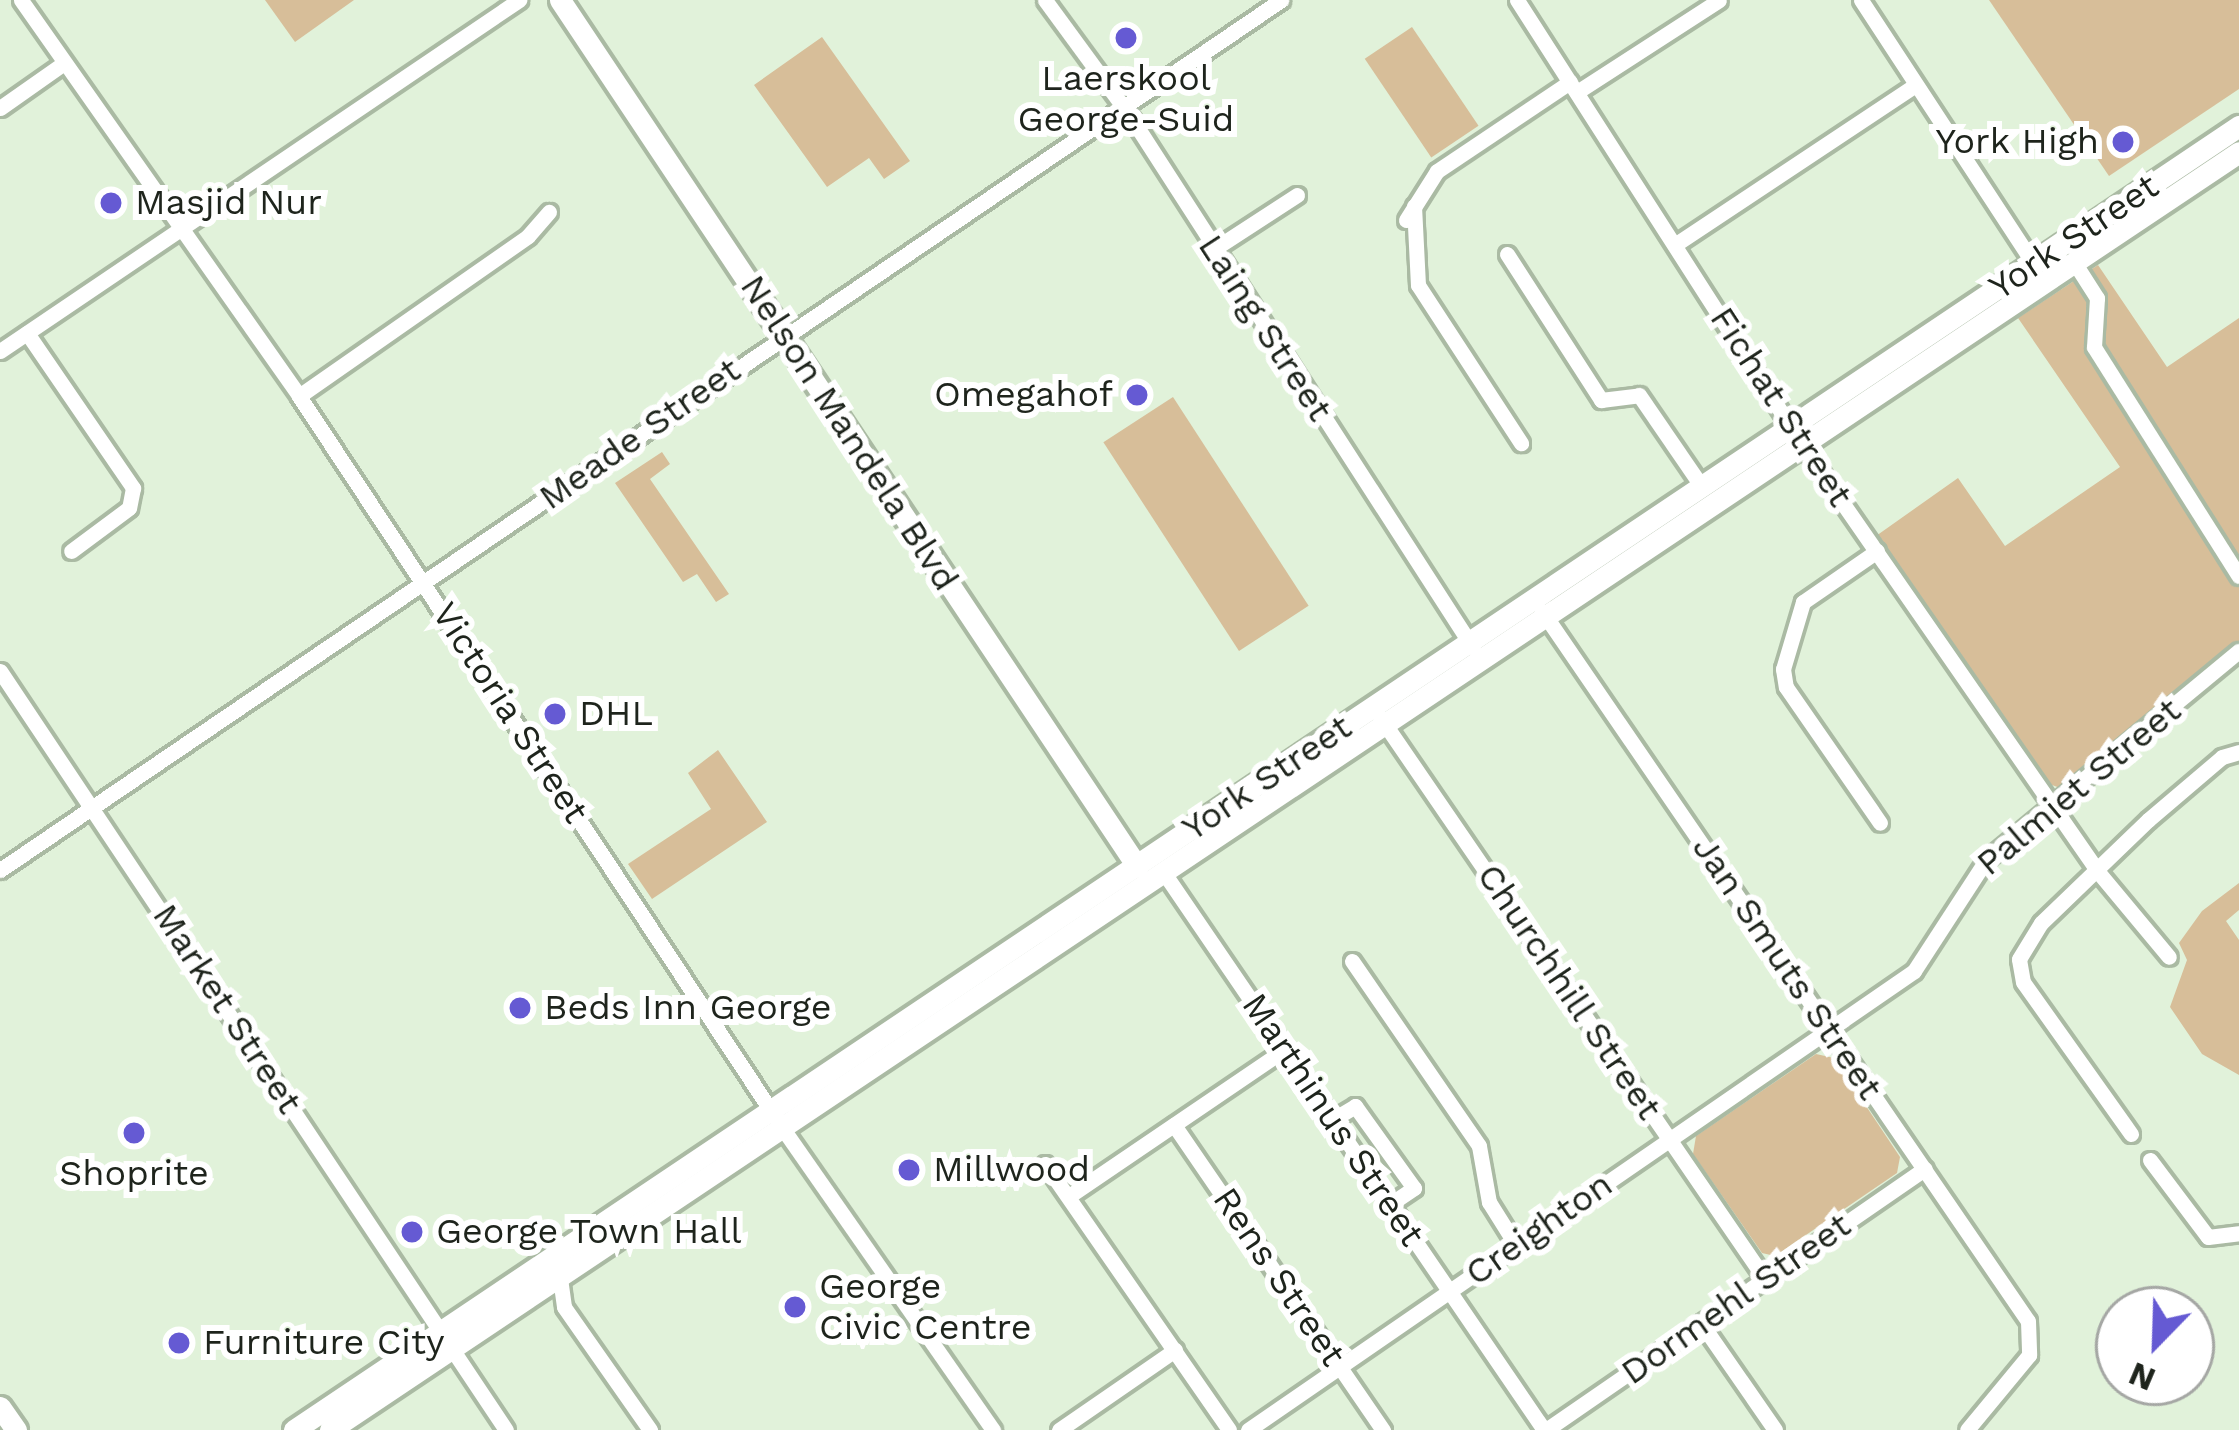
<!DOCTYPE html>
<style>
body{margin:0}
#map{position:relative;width:2239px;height:1430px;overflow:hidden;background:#e1f2da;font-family:"Work Sans",sans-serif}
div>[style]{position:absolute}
.green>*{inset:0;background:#d7be99;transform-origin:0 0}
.roads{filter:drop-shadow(3px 0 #aabaa3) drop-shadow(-3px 0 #aabaa3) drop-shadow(0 3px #aabaa3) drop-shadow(0 -3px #aabaa3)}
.street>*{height:15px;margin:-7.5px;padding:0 7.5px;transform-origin:7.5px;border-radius:7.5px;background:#fff}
.secondary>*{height:21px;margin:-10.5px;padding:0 10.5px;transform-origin:10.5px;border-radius:10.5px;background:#fff}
.dots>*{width:33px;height:33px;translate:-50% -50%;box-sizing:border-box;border:6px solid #fff;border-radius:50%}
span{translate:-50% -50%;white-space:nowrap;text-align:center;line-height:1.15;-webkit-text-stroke:12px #fff;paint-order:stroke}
.poi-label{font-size:36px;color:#1e241c}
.right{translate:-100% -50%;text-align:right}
.left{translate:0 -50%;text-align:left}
.street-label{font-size:36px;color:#1e241c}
.north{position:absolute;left:2095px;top:1286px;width:120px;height:120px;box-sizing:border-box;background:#fff;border:3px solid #a5a7a4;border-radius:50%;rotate:203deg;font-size:33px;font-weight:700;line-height:48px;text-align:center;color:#1e241c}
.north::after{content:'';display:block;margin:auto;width:42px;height:54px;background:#655ad3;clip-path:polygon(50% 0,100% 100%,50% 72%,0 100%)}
</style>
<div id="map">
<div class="green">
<div style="clip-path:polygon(265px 0,354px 0,295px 42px)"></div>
<div style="clip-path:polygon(1989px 0,2239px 0,2239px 89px,2109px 176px)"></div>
<div style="left:1412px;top:27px;width:119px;height:57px;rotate:56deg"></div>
<div style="clip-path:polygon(822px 37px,910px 161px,884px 179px,869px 158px,827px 187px,754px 85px)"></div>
<div style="clip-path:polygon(2098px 265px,2167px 367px,2239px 318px,2239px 644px,2060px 788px,2044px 782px,1876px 536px,1958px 478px,2005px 546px,2120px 467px,2018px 318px)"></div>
<div style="left:1173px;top:397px;width:249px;height:83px;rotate:57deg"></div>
<div style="clip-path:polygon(662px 452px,670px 464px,650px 479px,729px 594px,716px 602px,697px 574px,683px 582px,615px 483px)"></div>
<div style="clip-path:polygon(718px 750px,767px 822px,652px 899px,628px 864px,711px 809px,688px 773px)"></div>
<div style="clip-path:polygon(2239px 883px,2239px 910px,2226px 921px,2239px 940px,2239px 1075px,2202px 1054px,2170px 1007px,2187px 960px,2179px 943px,2202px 911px)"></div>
<div style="clip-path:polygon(1816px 1054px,1834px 1058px,1900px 1157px,1897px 1173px,1775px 1256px,1762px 1253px,1693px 1154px,1696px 1136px)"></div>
</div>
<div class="roads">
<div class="street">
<div style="left:21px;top:0;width:484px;rotate:54.9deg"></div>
<div style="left:299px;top:396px;width:875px;rotate:56.56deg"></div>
<div style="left:781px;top:1126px;width:371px;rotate:55.1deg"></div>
<div style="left:1045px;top:0;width:147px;rotate:53.8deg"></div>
<div style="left:1132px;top:119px;width:629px;rotate:57.19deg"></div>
<div style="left:1517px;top:0;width:526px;rotate:57.34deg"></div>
<div style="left:1801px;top:443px;width:523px;rotate:55.28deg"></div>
<div style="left:2099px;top:873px;width:109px;rotate:50.2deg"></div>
<div style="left:1861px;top:0;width:316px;rotate:56.8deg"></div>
<div style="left:1577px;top:92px;width:169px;rotate:-32.9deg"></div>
<div style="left:0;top:108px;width:78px;rotate:-35.1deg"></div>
<div style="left:1414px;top:206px;width:79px;rotate:87.1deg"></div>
<div style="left:1418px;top:285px;width:189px;rotate:56.9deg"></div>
<div style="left:1406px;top:220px;width:58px;rotate:-57.7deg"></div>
<div style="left:1437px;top:171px;width:160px;rotate:-33.8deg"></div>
<div style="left:1676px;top:244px;width:287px;rotate:-33.6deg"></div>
<div style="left:1214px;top:249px;width:99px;rotate:-33deg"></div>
<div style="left:1507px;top:254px;width:174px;rotate:57.2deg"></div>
<div style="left:1601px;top:400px;width:38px;rotate:-7deg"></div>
<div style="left:1639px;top:395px;width:112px;rotate:55.6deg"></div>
<div style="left:2074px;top:262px;width:43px;rotate:57.4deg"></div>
<div style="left:2097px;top:298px;width:49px;rotate:93.5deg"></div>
<div style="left:2094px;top:347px;width:271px;rotate:57.7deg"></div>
<div style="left:27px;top:333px;width:188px;rotate:55.6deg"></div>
<div style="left:133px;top:488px;width:20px;rotate:101deg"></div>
<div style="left:129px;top:508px;width:72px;rotate:143.4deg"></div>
<div style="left:0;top:351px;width:627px;rotate:-34.07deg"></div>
<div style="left:299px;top:396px;width:279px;rotate:-34.9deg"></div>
<div style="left:528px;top:236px;width:32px;rotate:-49deg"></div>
<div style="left:1877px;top:551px;width:90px;rotate:145.4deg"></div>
<div style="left:1803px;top:602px;width:70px;rotate:106.6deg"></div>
<div style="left:1783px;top:669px;width:18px;rotate:81deg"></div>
<div style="left:1786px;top:687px;width:165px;rotate:55.3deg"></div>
<div style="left:1542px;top:611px;width:860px;rotate:55.61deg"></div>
<div style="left:2028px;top:1321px;width:34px;rotate:88deg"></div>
<div style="left:2029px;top:1355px;width:97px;rotate:129.6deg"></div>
<div style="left:0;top:671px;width:912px;rotate:56.31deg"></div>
<div style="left:1380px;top:717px;width:681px;rotate:55.59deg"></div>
<div style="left:0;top:870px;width:1549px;rotate:-34.18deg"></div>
<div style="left:1162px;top:870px;width:678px;rotate:55.7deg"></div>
<div style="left:1352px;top:961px;width:224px;rotate:55.5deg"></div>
<div style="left:1479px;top:1146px;width:57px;rotate:79.9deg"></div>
<div style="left:1489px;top:1202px;width:51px;rotate:57.9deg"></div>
<div style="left:1332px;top:1120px;width:27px;rotate:-31deg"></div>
<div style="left:1355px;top:1106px;width:101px;rotate:54.3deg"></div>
<div style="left:1414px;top:1188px;width:29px;rotate:146deg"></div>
<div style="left:1174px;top:1125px;width:370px;rotate:55.6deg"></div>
<div style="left:2131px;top:1134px;width:186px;rotate:-125.4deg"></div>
<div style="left:2023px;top:982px;width:23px;rotate:-100deg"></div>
<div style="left:2019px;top:959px;width:42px;rotate:-58.6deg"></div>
<div style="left:2041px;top:923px;width:149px;rotate:-43.9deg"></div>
<div style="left:2148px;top:820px;width:97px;rotate:-40.4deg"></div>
<div style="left:2222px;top:757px;width:18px;rotate:-16deg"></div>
<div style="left:2150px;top:1160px;width:96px;rotate:53deg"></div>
<div style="left:2208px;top:1237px;width:31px;rotate:-7deg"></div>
<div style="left:1045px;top:1164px;width:323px;rotate:55.3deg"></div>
<div style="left:1072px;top:1194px;width:256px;rotate:-34.2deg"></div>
<div style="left:560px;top:1278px;width:29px;rotate:82deg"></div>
<div style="left:564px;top:1307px;width:150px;rotate:55deg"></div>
<div style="left:1701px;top:1323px;width:130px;rotate:55.3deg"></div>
<div style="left:1059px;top:1430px;width:141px;rotate:-34.6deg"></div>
<div style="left:1248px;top:1430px;width:809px;rotate:-34.57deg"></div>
<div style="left:1914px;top:971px;width:132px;rotate:-57deg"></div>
<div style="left:1986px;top:860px;width:328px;rotate:-39.6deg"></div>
<div style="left:1546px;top:1430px;width:460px;rotate:-34.6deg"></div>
</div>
<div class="secondary">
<div style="left:560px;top:0;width:1041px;rotate:56.33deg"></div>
<div style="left:0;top:1407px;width:28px;rotate:55deg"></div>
<div style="left:294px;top:1430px;width:2342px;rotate:-33.84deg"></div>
<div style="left:330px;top:1430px;width:2297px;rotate:-33.8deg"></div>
</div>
</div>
<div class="dots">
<div style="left:1126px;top:38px;background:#655ad3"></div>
<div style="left:2123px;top:142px;background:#655ad3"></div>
<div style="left:111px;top:203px;background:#655ad3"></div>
<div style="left:1137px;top:395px;background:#655ad3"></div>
<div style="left:555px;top:714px;background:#655ad3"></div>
<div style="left:520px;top:1008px;background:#655ad3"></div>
<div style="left:134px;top:1133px;background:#655ad3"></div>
<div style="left:909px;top:1170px;background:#655ad3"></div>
<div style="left:412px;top:1232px;background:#655ad3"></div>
<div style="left:795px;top:1307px;background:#655ad3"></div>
<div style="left:179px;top:1343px;background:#655ad3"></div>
</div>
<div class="poi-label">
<span style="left:1126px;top:99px">Laerskool<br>George-Suid</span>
<span class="right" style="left:2099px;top:142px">York High</span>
<span class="left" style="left:135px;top:203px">Masjid Nur</span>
<span class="right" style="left:1113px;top:395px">Omegahof</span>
<span class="left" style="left:579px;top:714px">DHL</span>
<span class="left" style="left:544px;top:1008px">Beds Inn George</span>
<span class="left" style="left:933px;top:1170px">Millwood</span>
<span style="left:134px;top:1174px">Shoprite</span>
<span class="left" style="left:436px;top:1232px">George Town Hall</span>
<span class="left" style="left:819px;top:1307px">George<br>Civic Centre</span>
<span class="left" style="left:203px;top:1343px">Furniture City</span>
</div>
<div class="street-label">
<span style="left:2074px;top:237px;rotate:-34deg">York Street</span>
<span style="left:1265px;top:328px;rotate:57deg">Laing Street</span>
<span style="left:1781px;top:407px;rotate:57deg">Fichat Street</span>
<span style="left:849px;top:433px;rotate:57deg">Nelson Mandela Blvd</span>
<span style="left:640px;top:434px;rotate:-35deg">Meade Street</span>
<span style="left:510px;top:713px;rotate:57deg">Victoria Street</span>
<span style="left:1267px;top:778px;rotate:-34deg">York Street</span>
<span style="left:2079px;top:787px;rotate:-40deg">Palmiet Street</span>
<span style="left:1787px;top:968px;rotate:56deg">Jan Smuts Street</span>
<span style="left:1569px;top:992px;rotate:56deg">Churchhill Street</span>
<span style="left:227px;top:1009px;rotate:57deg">Market Street</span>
<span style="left:1333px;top:1120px;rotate:56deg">Marthinus Street</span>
<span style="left:1539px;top:1229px;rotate:-35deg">Creighton</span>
<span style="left:1279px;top:1277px;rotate:56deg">Rens Street</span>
<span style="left:1736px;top:1299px;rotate:-35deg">Dormehl Street</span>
</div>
<div class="north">N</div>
</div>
